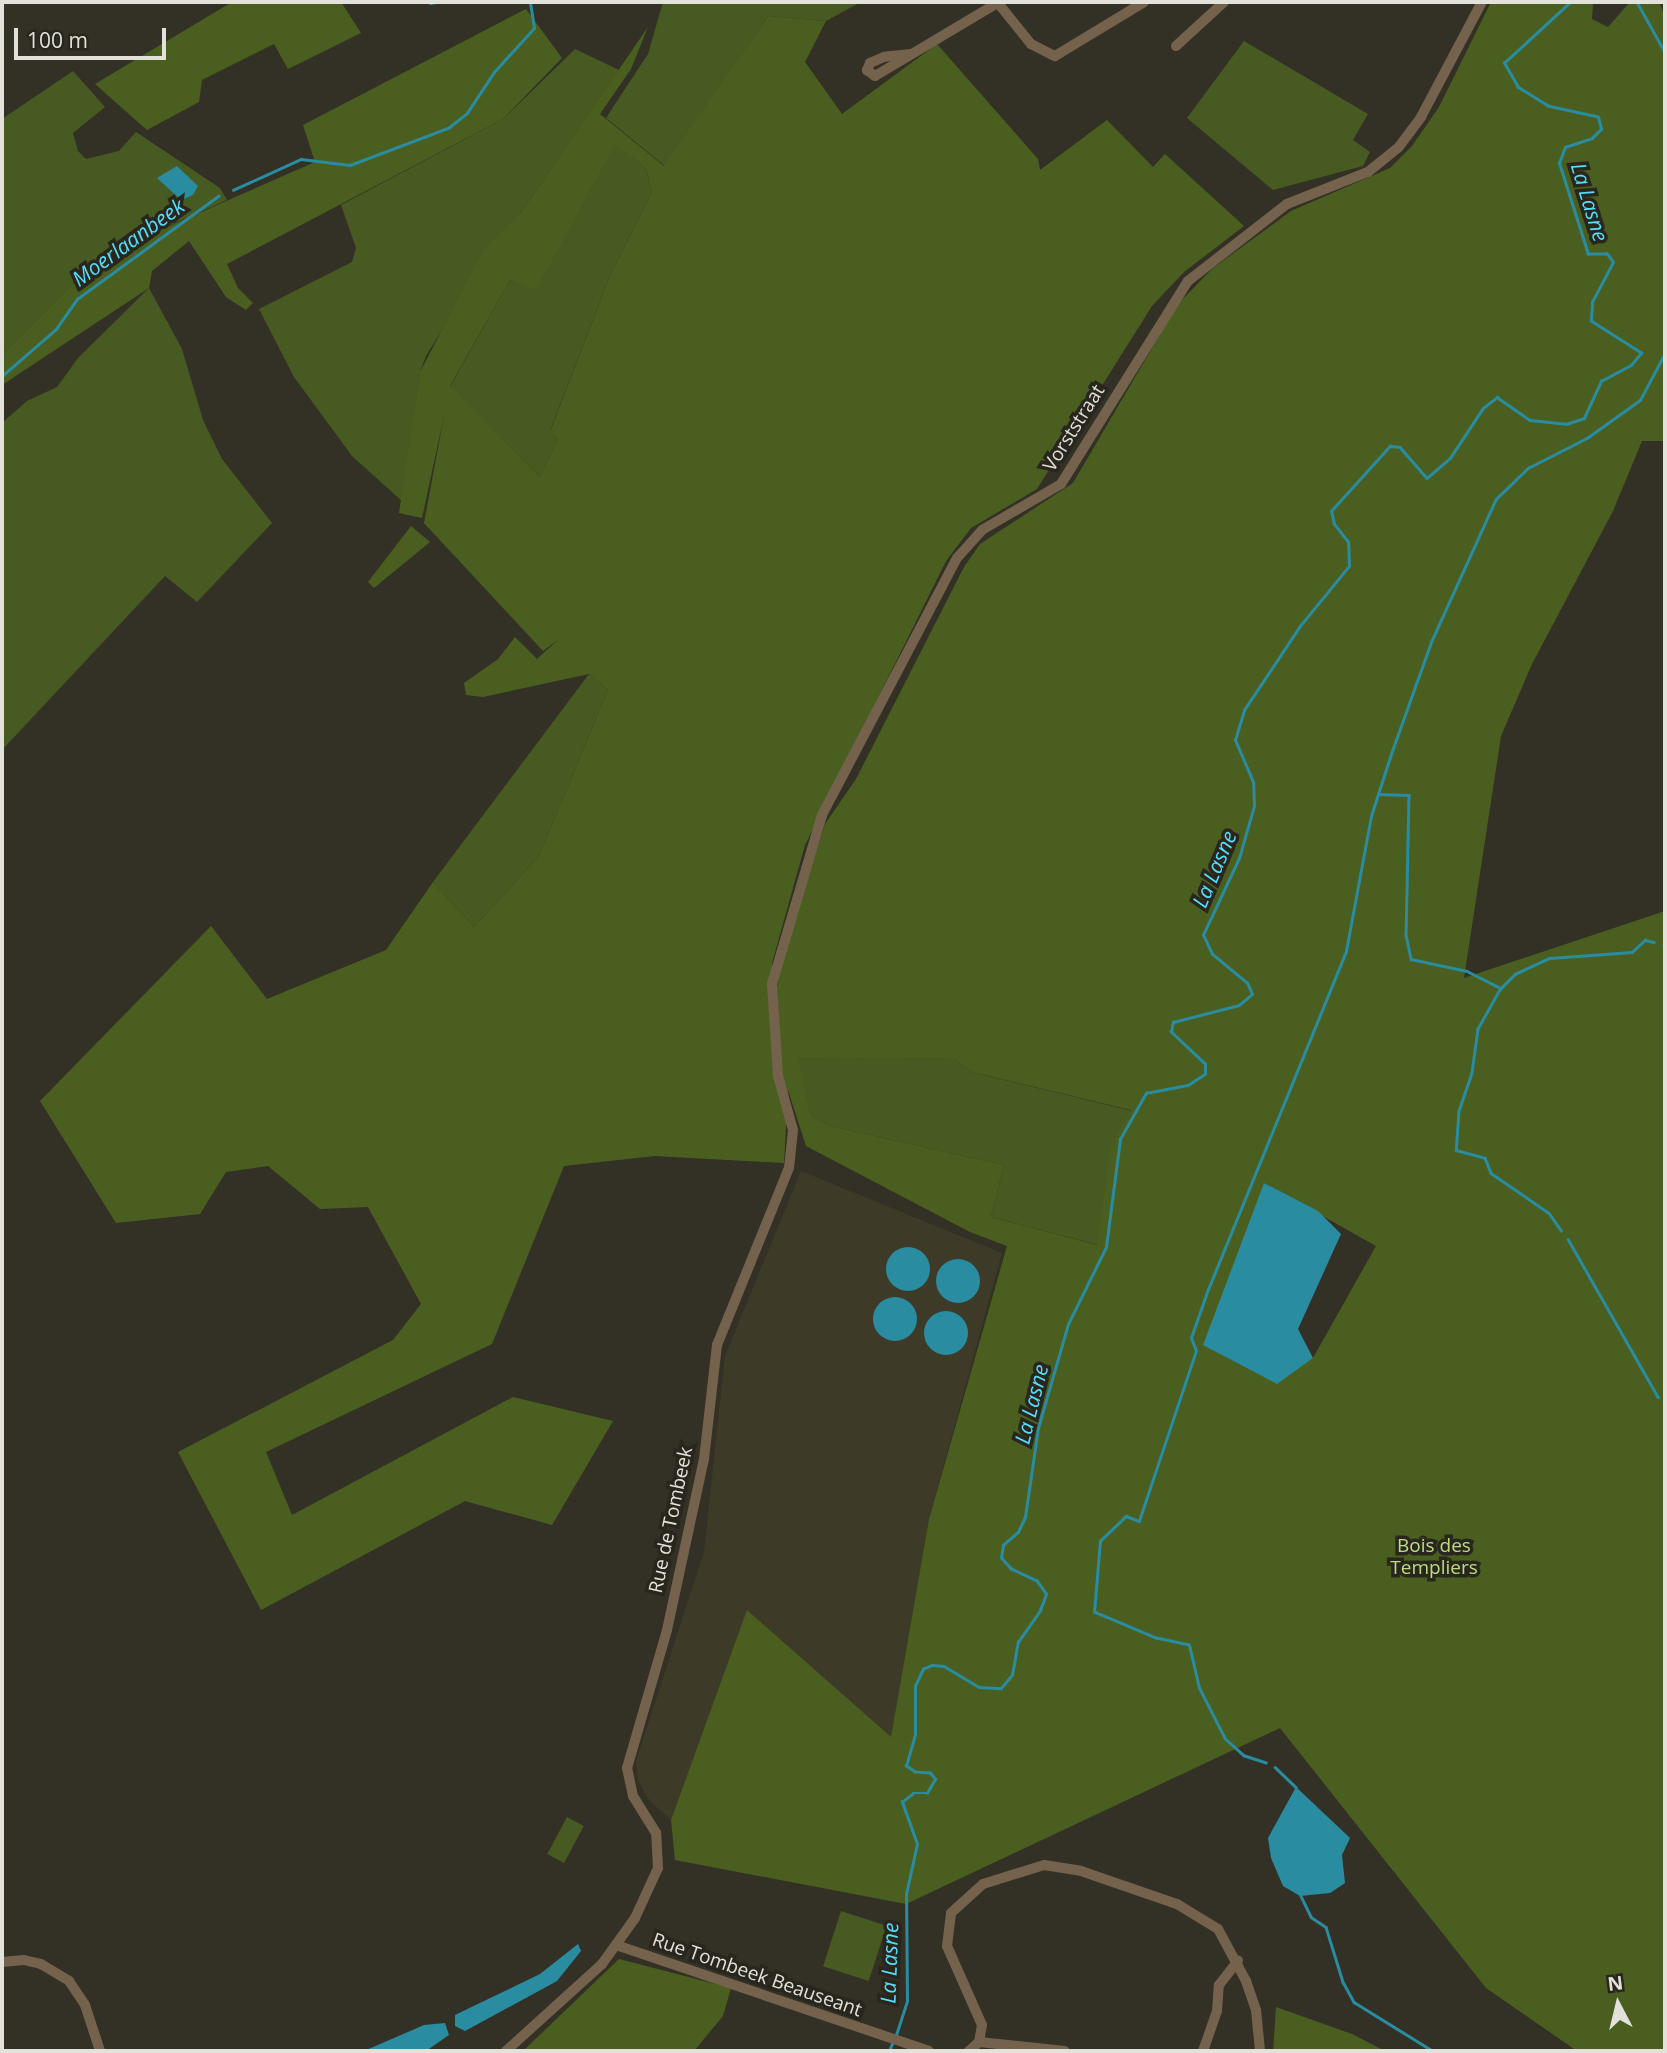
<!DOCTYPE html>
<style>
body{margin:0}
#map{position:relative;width:1667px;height:2053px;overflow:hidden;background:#333126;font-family:"Open Sans",sans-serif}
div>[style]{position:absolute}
.built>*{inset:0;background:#3d3a28}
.green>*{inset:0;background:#475a21;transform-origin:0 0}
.forest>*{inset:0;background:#4a5f1f}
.water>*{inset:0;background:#2a8ca1}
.round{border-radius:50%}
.stream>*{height:2.5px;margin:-1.25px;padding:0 1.25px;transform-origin:1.25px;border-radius:1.25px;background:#2a8ca1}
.minor>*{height:10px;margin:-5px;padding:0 5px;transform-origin:5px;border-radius:5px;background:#75624c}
span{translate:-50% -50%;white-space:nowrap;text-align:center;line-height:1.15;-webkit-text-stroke:7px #29271d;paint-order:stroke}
.street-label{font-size:19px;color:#e2e1da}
.park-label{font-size:19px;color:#bbdc81}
.water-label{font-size:21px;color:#56ddfc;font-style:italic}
.frame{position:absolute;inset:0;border:4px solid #e2e1da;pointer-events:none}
.north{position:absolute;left:1583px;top:1969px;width:70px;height:70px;-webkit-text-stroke:5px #29271d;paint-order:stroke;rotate:353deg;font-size:19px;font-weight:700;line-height:28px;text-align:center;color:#e2e1da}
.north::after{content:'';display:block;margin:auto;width:24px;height:32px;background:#e2e1da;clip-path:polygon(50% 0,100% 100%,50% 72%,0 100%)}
.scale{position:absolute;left:14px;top:28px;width:152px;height:32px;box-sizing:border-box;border:4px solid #e2e1da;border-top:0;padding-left:9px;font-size:21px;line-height:24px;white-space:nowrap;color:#e2e1da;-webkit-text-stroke:5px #29271d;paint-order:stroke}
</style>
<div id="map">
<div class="built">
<div style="clip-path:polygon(801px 1171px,1002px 1253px,929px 1519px,891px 1738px,748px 1611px,671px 1820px,650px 1801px,638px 1781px,636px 1761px,704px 1552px,725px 1356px)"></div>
</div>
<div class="green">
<div style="clip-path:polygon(663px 2px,861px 2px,826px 21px,768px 16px,665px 166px,606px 118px,648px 54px)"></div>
<div style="clip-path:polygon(1244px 41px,1368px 114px,1353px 140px,1370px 152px,1363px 166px,1273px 190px,1187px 118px)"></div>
<div style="clip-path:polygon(575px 49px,619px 70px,520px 214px,486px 247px,465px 293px,426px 356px,420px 372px,402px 501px,352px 456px,294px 377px,259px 309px,352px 262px,356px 248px,341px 205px,503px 119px)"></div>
<div style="clip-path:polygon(73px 71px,105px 107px,73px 133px,78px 151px,86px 159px,119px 151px,136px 132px,220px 188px,227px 200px,100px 256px,2px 355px,2px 119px)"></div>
<div style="clip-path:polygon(615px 144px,646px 168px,652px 192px,611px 273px,550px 431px,558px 438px,540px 477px,450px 387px,510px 280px,536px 289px)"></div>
<div style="clip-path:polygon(149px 288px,182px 349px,203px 420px,222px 459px,272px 523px,197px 602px,165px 576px,2px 750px,2px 423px,27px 401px,57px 387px,78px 358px)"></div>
<div style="clip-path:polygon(589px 674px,608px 690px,539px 856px,474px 927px,433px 882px)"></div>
<div style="clip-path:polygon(797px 1056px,954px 1059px,972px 1072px,1133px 1111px,1106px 1247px,991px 1217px,1004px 1165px,830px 1126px,811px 1115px)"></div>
<div style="left:567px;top:1817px;width:19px;height:42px;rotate:28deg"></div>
<div style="left:841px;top:1911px;width:48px;height:58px;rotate:18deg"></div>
</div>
<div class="forest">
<div style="clip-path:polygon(232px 2px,341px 2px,361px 33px,288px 69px,274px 44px,202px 80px,199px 102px,147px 130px,95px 84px)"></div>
<div style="clip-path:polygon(evenodd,1491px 2px,1593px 2px,1592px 19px,1608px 27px,1630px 2px,1659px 2px,1665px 17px,1665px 441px,1642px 441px,1613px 511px,1532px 664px,1501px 736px,1464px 978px,1665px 911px,1665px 2051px,1577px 2051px,1486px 1988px,1280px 1728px,906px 1904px,675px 1860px,671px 1820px,747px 1610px,891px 1737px,929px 1519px,1007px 1246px,970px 1232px,806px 1146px,788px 1090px,784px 1163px,655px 1156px,564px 1166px,492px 1344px,266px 1452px,292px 1515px,513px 1397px,613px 1421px,552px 1525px,465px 1501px,261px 1610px,178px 1452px,393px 1340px,421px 1304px,368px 1207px,320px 1209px,268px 1166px,226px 1172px,200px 1214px,116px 1223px,40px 1101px,211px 926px,267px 999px,386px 950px,433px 882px,474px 927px,539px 856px,608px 690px,589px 674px,483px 697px,466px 695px,464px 683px,498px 659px,515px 637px,537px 659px,559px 639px,543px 651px,424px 523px,444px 416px,422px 518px,399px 513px,420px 372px,486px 246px,520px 214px,648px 27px,631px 69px,600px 114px,664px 166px,768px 16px,826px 21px,805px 62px,842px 114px,937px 44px,1038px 159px,1040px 170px,1107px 120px,1153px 167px,1165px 154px,1244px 226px,1184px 272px,1152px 306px,1037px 489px,971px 528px,946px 561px,805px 845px,772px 963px,780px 1032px,777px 988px,783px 956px,825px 824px,856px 779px,964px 567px,980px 544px,1073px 483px,1178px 304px,1212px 269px,1291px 211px,1390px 168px,1412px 146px,1439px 107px,1491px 2px,615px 145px,646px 168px,652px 192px,611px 273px,550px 432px,558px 438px,540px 477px,450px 386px,510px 280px,536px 290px,615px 145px,1491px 2px,798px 1057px,954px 1059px,972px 1072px,1131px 1110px,1111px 1145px,1097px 1245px,991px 1217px,1004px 1165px,830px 1126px,811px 1115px,798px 1057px,1491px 2px,1264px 1183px,1376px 1246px,1313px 1358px,1277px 1383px,1257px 1372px,1264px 1183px)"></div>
<div style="clip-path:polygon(526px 9px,562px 58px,503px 119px,227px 264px,238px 288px,253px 303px,246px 310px,226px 297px,189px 241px,152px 271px,149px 288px,2px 385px,2px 355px,99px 257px,315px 162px,303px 125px)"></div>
<div style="clip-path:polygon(411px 526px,430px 542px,374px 588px,368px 582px)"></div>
<div style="clip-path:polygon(619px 1959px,731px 1988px,723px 2016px,694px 2051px,523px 2051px)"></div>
<div style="clip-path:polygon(1276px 2007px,1352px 2034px,1385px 2051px,1273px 2051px)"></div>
</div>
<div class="water">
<div style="clip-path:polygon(177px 166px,198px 186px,193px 195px,181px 200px,157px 178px)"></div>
<div style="clip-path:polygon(1264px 1183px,1318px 1211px,1341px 1234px,1298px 1329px,1313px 1358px,1277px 1384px,1203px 1345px)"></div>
<div class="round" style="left:886px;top:1247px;width:44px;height:44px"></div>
<div class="round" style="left:936px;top:1259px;width:44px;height:44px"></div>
<div class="round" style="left:873px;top:1297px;width:44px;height:44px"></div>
<div class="round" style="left:924px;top:1311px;width:44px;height:44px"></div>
<div style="clip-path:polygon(1296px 1787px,1350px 1838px,1342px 1855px,1345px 1883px,1330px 1893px,1300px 1896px,1283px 1886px,1271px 1858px,1268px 1838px)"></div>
<div style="clip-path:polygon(578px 1944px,581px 1951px,557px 1981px,465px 2031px,455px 2026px,455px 2015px,540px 1974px)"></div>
<div style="clip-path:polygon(445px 2023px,449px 2035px,426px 2051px,364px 2051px,424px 2025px)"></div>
</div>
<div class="stream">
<div style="left:1637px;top:2px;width:57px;rotate:60.8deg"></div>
<div style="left:430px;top:3px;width:6px;rotate:-9deg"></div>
<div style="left:233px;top:190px;width:75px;rotate:-24.5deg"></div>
<div style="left:301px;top:159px;width:49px;rotate:7deg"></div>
<div style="left:350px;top:165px;width:105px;rotate:-20.7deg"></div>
<div style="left:448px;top:128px;width:24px;rotate:-38deg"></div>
<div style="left:467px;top:113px;width:49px;rotate:-56.6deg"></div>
<div style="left:494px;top:72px;width:59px;rotate:-47.7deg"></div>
<div style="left:534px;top:28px;width:26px;rotate:-99deg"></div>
<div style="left:2px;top:376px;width:72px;rotate:-41deg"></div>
<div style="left:56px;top:329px;width:37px;rotate:-55deg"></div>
<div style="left:77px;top:299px;width:175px;rotate:-36.1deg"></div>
<div style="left:1378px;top:794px;width:31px;rotate:2deg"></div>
<div style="left:1409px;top:795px;width:140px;rotate:91.2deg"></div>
<div style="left:1406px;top:935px;width:25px;rotate:78deg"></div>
<div style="left:1411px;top:959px;width:57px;rotate:12.1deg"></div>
<div style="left:1467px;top:971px;width:38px;rotate:27deg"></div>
<div style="left:1501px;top:988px;width:47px;rotate:119.3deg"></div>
<div style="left:1478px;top:1029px;width:44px;rotate:97.8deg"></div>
<div style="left:1472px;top:1073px;width:40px;rotate:108.9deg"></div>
<div style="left:1459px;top:1111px;width:39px;rotate:94deg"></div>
<div style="left:1456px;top:1150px;width:30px;rotate:15deg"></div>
<div style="left:1485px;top:1158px;width:16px;rotate:68deg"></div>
<div style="left:1491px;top:1173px;width:70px;rotate:34.6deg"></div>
<div style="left:1549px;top:1213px;width:21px;rotate:55deg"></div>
<div style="left:1664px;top:945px;width:2px;rotate:63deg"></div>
<div style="left:1501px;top:988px;width:20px;rotate:-45deg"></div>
<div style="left:1515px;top:974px;width:38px;rotate:-25deg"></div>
<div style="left:1550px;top:958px;width:82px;rotate:-4.2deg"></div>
<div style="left:1632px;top:952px;width:18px;rotate:-43deg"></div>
<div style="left:1645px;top:940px;width:9px;rotate:13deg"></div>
<div style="left:1568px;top:1239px;width:182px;rotate:60.3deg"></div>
<div style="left:1266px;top:1763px;width:23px;rotate:-162deg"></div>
<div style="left:1244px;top:1756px;width:25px;rotate:-138deg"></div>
<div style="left:1225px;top:1739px;width:57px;rotate:-117deg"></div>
<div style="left:1199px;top:1688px;width:44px;rotate:-103.1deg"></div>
<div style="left:1189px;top:1645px;width:34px;rotate:-168deg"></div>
<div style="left:1156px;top:1638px;width:67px;rotate:-157.2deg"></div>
<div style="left:1094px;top:1612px;width:71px;rotate:-85.2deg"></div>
<div style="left:1100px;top:1541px;width:36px;rotate:-44deg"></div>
<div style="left:1126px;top:1516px;width:14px;rotate:21deg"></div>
<div style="left:1139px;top:1521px;width:179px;rotate:-71.5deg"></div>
<div style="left:1196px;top:1351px;width:14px;rotate:-111deg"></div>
<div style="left:1191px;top:1338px;width:49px;rotate:-70.8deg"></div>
<div style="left:1207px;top:1292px;width:368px;rotate:-67.8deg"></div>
<div style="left:1346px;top:951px;width:137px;rotate:-79.5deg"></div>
<div style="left:1371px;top:816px;width:65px;rotate:-72.1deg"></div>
<div style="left:1391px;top:754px;width:119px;rotate:-70.3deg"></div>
<div style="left:1431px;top:642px;width:157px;rotate:-65.6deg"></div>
<div style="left:1496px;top:499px;width:45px;rotate:-44.1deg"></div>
<div style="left:1528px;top:468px;width:66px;rotate:-27deg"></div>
<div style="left:1587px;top:438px;width:65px;rotate:-35.6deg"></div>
<div style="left:1640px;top:400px;width:53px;rotate:-62deg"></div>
<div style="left:1275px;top:1767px;width:29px;rotate:44deg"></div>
<div style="left:1300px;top:1894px;width:25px;rotate:64deg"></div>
<div style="left:1311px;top:1917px;width:18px;rotate:34deg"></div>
<div style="left:1326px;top:1927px;width:58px;rotate:72.8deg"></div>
<div style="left:1343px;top:1982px;width:23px;rotate:61deg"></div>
<div style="left:1354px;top:2002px;width:93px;rotate:31.8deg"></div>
<div style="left:896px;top:2035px;width:36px;rotate:-72deg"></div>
<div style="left:907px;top:2001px;width:107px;rotate:-90.5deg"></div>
<div style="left:906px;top:1894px;width:51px;rotate:-77.6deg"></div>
<div style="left:917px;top:1844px;width:45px;rotate:-109.7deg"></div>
<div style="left:902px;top:1802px;width:14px;rotate:-39deg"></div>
<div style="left:913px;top:1793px;width:14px"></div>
<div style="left:927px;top:1793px;width:16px;rotate:-60deg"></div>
<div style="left:935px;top:1779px;width:8px;rotate:-130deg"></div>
<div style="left:930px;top:1773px;width:15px;rotate:-176deg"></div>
<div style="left:915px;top:1772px;width:11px;rotate:-146deg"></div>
<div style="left:906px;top:1766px;width:33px;rotate:-74deg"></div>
<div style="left:915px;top:1734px;width:48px;rotate:-90deg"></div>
<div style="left:915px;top:1686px;width:19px;rotate:-65deg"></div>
<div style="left:923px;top:1669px;width:10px;rotate:-24deg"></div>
<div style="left:932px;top:1665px;width:12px;rotate:5deg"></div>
<div style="left:944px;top:1666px;width:41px;rotate:31deg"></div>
<div style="left:979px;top:1687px;width:22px;rotate:3deg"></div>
<div style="left:1001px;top:1688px;width:17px;rotate:-50deg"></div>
<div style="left:1012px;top:1675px;width:34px;rotate:-80deg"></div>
<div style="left:1018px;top:1642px;width:39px;rotate:-55deg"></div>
<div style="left:1040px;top:1610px;width:17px;rotate:-69deg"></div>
<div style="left:1046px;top:1594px;width:16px;rotate:-125deg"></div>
<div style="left:1037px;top:1581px;width:29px;rotate:-155deg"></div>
<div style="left:1011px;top:1569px;width:15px;rotate:-132deg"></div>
<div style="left:1001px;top:1558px;width:13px;rotate:-81deg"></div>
<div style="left:1003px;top:1545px;width:20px;rotate:-41deg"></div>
<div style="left:1018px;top:1532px;width:17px;rotate:-65deg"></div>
<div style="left:1025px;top:1517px;width:90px;rotate:-81.7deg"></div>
<div style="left:1038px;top:1428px;width:108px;rotate:-73.9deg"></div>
<div style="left:1068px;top:1324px;width:86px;rotate:-63.7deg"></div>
<div style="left:1106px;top:1247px;width:109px;rotate:-82.6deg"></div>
<div style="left:1120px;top:1139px;width:53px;rotate:-60.5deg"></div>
<div style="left:1146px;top:1093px;width:43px;rotate:-10.8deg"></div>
<div style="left:1188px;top:1085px;width:20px;rotate:-33deg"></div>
<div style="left:1205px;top:1074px;width:10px;rotate:-90deg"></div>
<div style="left:1205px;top:1064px;width:47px;rotate:-136.7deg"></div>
<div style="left:1171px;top:1032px;width:10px;rotate:-79deg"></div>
<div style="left:1173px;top:1022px;width:68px;rotate:-14.4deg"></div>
<div style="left:1239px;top:1005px;width:17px;rotate:-40deg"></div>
<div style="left:1252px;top:994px;width:12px;rotate:-114deg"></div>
<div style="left:1247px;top:983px;width:45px;rotate:-140.4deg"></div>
<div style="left:1212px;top:954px;width:21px;rotate:-115deg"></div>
<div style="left:1203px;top:935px;width:85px;rotate:-64.9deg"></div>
<div style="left:1239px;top:858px;width:54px;rotate:-73.9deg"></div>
<div style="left:1254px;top:806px;width:24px;rotate:-92deg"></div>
<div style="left:1253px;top:782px;width:46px;rotate:-113.2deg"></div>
<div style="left:1235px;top:740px;width:31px;rotate:-73deg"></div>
<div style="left:1244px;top:710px;width:101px;rotate:-56.3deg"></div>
<div style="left:1300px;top:626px;width:77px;rotate:-50.8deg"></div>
<div style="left:1349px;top:566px;width:24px;rotate:-92deg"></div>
<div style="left:1348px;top:542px;width:23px;rotate:-128deg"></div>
<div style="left:1334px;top:524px;width:13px;rotate:-103deg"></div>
<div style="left:1331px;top:511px;width:88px;rotate:-47.8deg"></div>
<div style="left:1390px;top:446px;width:10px;rotate:6deg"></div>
<div style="left:1400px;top:447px;width:41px;rotate:48.9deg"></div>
<div style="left:1427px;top:478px;width:30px;rotate:-41deg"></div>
<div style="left:1450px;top:458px;width:60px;rotate:-56.6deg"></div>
<div style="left:1483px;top:408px;width:18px;rotate:-38deg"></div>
<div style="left:1497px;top:397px;width:40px;rotate:34.9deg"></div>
<div style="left:1530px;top:420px;width:36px;rotate:6deg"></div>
<div style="left:1566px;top:424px;width:19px;rotate:-18deg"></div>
<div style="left:1584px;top:418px;width:41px;rotate:-65.3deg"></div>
<div style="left:1601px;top:381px;width:34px;rotate:-28deg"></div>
<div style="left:1631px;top:365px;width:16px;rotate:-50deg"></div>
<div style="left:1641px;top:353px;width:59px;rotate:-147.4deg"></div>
<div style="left:1591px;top:321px;width:19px;rotate:-87deg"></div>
<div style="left:1592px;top:302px;width:45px;rotate:-62.3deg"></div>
<div style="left:1613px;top:262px;width:10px;rotate:-127deg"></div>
<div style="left:1607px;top:254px;width:19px;rotate:180deg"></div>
<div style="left:1588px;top:254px;width:96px;rotate:-107.7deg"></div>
<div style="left:1559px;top:163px;width:17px;rotate:-69deg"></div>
<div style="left:1565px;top:147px;width:28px;rotate:-18deg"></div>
<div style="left:1592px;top:138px;width:13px;rotate:-45deg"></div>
<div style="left:1601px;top:129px;width:12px;rotate:-104deg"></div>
<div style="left:1598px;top:117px;width:51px;rotate:-167.6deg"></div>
<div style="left:1548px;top:106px;width:36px;rotate:-148deg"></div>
<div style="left:1518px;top:87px;width:28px;rotate:-120deg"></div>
<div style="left:1504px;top:63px;width:90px;rotate:-42.7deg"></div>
<div style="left:889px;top:2051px;width:11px;rotate:-68deg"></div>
</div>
<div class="minor">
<div style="left:998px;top:3px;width:53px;rotate:51.2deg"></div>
<div style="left:1031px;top:44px;width:27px;rotate:27deg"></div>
<div style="left:1055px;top:56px;width:104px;rotate:-31.2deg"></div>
<div style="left:1176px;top:46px;width:65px;rotate:-42.5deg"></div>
<div style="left:911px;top:54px;width:27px;rotate:174deg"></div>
<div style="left:884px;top:57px;width:15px;rotate:157deg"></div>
<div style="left:870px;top:63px;width:8px;rotate:113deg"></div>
<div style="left:867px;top:70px;width:10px;rotate:37deg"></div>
<div style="left:875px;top:76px;width:144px;rotate:-30.8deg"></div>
<div style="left:616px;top:1945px;width:330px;rotate:18.7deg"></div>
<div style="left:2px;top:1962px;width:22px;rotate:-5deg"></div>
<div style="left:24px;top:1960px;width:17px;rotate:13deg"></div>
<div style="left:41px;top:1964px;width:33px;rotate:31deg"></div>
<div style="left:69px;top:1981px;width:29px;rotate:56deg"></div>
<div style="left:85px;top:2005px;width:48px;rotate:71.9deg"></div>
<div style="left:979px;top:2042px;width:86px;rotate:6deg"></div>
<div style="left:506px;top:2051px;width:130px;rotate:-42.2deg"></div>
<div style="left:602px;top:1964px;width:57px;rotate:-54.3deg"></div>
<div style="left:635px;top:1918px;width:55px;rotate:-65.3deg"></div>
<div style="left:658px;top:1868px;width:35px;rotate:-93deg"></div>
<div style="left:656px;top:1833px;width:44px;rotate:-121.9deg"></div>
<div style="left:633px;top:1796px;width:29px;rotate:-102deg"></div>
<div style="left:627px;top:1768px;width:144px;rotate:-73.8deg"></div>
<div style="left:667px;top:1630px;width:175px;rotate:-77.8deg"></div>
<div style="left:704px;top:1459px;width:115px;rotate:-83.5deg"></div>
<div style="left:717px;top:1345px;width:191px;rotate:-67.9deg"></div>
<div style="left:789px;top:1168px;width:38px;rotate:-84deg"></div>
<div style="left:793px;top:1130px;width:56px;rotate:-105.5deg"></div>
<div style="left:778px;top:1076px;width:92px;rotate:-93.7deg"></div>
<div style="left:772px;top:984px;width:176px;rotate:-73.5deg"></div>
<div style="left:822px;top:815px;width:290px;rotate:-62.3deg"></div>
<div style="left:957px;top:558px;width:38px;rotate:-48deg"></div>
<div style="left:982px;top:530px;width:91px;rotate:-30.2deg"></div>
<div style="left:1061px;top:484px;width:239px;rotate:-58deg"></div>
<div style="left:1188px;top:281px;width:125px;rotate:-37.9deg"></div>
<div style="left:1287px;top:204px;width:87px;rotate:-21.6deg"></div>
<div style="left:1368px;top:172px;width:38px;rotate:-39deg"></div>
<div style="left:1398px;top:148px;width:39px;rotate:-53deg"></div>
<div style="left:1421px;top:117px;width:130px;rotate:-62.1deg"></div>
<div style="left:969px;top:2051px;width:13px;rotate:-42deg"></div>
<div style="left:979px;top:2042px;width:17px;rotate:-80deg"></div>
<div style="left:982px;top:2025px;width:86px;rotate:-113.9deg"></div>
<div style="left:947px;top:1946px;width:33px;rotate:-83deg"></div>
<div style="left:951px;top:1913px;width:43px;rotate:-42.2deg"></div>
<div style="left:983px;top:1884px;width:64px;rotate:-17.3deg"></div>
<div style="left:1044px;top:1865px;width:37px;rotate:9deg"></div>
<div style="left:1081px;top:1871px;width:102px;rotate:19deg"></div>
<div style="left:1177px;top:1904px;width:48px;rotate:31.4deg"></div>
<div style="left:1218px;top:1929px;width:59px;rotate:61.7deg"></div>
<div style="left:1246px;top:1981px;width:31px;rotate:71deg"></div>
<div style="left:1256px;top:2010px;width:41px;rotate:84.4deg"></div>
<div style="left:1203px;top:2051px;width:42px;rotate:-70.7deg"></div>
<div style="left:1217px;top:2011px;width:26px;rotate:-86deg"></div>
<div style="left:1219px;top:1985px;width:31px;rotate:-52deg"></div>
</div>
<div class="street-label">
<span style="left:1074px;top:428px;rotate:-58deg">Vorststraat</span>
<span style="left:671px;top:1520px;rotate:-78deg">Rue de Tombeek</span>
<span style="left:757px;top:1975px;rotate:19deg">Rue Tombeek Beauseant</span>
</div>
<div class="park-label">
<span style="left:1434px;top:1557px">Bois des<br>Templiers</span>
</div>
<div class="water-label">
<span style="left:1590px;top:202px;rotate:73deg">La Lasne</span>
<span style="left:128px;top:242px;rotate:-36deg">Moerlaanbeek</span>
<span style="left:1214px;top:869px;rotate:-67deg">La Lasne</span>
<span style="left:1031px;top:1404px;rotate:-76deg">La Lasne</span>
<span style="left:889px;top:1963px;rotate:-88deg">La Lasne</span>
</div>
<div class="frame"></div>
<div class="north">N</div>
<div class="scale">100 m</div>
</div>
